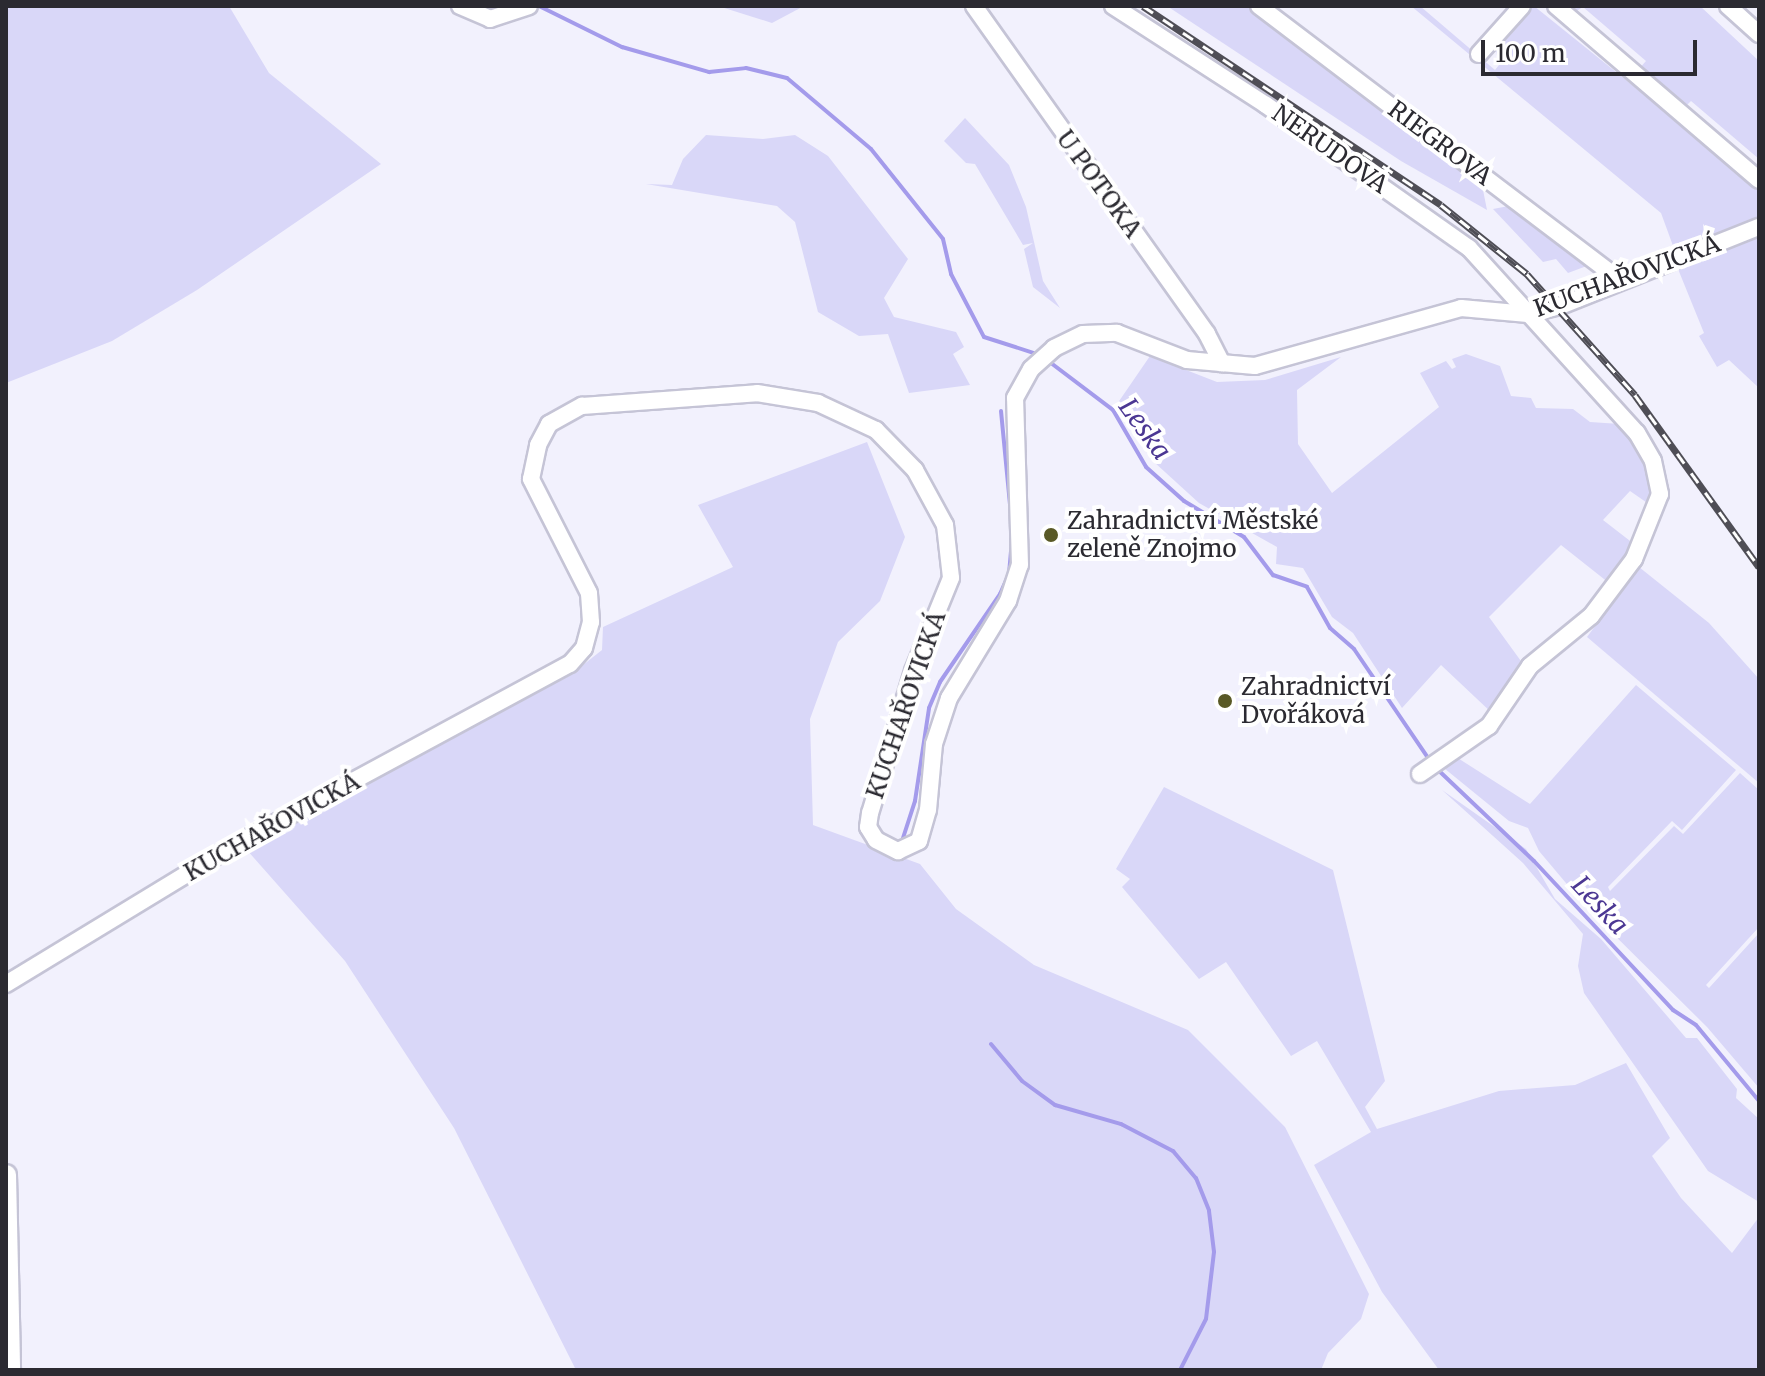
<!DOCTYPE html>
<meta charset="utf-8">
<style>
body{margin:0}
#map{position:relative;width:1765px;height:1376px;overflow:hidden;background:#f2f1fd;font-family:Merriweather,serif}
div>[style]{position:absolute}
.green>*{inset:0;background:#d9d7f8}
.stream>*{height:4px;margin:-2px;padding:0 2px;transform-origin:2px;border-radius:2px;background:#a49beb}
.roads{filter:drop-shadow(2px 0 #c5c4d6) drop-shadow(-2px 0 #c5c4d6) drop-shadow(0 2px #c5c4d6) drop-shadow(0 -2px #c5c4d6)}
.minor>*{height:16px;margin:-8px;padding:0 8px;transform-origin:8px;border-radius:8px;background:#fff}
.major>*{height:20px;margin:-10px;padding:0 10px;transform-origin:10px;border-radius:10px;background:#fff}
.rail>*{height:7px;margin-top:-3.5px;transform-origin:0;background:repeating-linear-gradient(90deg,#fff 0 12px,#4f4e56 0 24px);box-sizing:border-box;border-block:2px solid #4f4e56}
.dots>*{width:22px;height:22px;translate:-50% -50%;box-sizing:border-box;border:4px solid #fff;border-radius:50%}
span{translate:-50% -50%;white-space:nowrap;text-align:center;line-height:1.15;-webkit-text-stroke:8px #fff;paint-order:stroke}
.street-label{font-size:24px;color:#2b2a31}
.poi-label{font-size:24px;color:#2b2a31}
.left{translate:0 -50%;text-align:left}
.water-label{font-size:26px;color:#4b3793;font-style:italic}
.frame{position:absolute;inset:0;border:8px solid #2b2a31;pointer-events:none}
.scale{position:absolute;left:1481px;top:40px;width:216px;height:36px;box-sizing:border-box;border:4px solid #2b2a31;border-top:0;padding-left:10px;font-size:24px;line-height:28px;white-space:nowrap;color:#2b2a31;-webkit-text-stroke:6px #fff;paint-order:stroke}
</style>
<div id="map">
<div class="green">
<div style="clip-path:polygon(6px 6px,229px 6px,269px 73px,381px 164px,197px 290px,112px 341px,6px 383px)"></div>
<div style="clip-path:polygon(718px 6px,804px 6px,772px 23px)"></div>
<div style="clip-path:polygon(1167px 6px,1248px 6px,1481px 180px,1487px 210px,1401px 161px)"></div>
<div style="clip-path:polygon(1411px 6px,1420px 6px,1495px 70px,1499px 65px,1495px 47px,1528px 6px,1534px 6px,1759px 187px,1759px 220px,1676px 254px,1661px 213px)"></div>
<div style="clip-path:polygon(1565px 6px,1700px 6px,1759px 61px,1759px 159px,1691px 101px,1683px 109px,1638px 70px,1646px 61px,1583px 7px,1573px 13px)"></div>
<div style="clip-path:polygon(965px 118px,1009px 165px,1026px 207px,1043px 281px,1060px 308px,1033px 287px,1024px 249px,1033px 243px,1023px 245px,975px 164px,966px 163px,944px 141px)"></div>
<div style="clip-path:polygon(706px 135px,763px 139px,795px 135px,828px 156px,908px 259px,884px 298px,894px 317px,956px 332px,964px 347px,953px 354px,970px 385px,909px 393px,888px 334px,859px 336px,818px 312px,795px 222px,777px 206px,646px 184px,672px 185px,683px 159px)"></div>
<div style="clip-path:polygon(1514px 205px,1592px 264px,1568px 273px,1556px 259px,1543px 262px,1493px 209px)"></div>
<div style="clip-path:polygon(1759px 237px,1759px 388px,1729px 360px,1717px 367px,1699px 336px,1704px 333px,1678px 269px)"></div>
<div style="clip-path:polygon(1466px 354px,1500px 366px,1511px 396px,1531px 398px,1536px 408px,1573px 409px,1590px 422px,1620px 424px,1653px 462px,1656px 509px,1630px 491px,1603px 520px,1634px 544px,1609px 583px,1561px 545px,1489px 617px,1526px 668px,1493px 714px,1441px 665px,1402px 708px,1353px 633px,1332px 617px,1303px 568px,1276px 564px,1277px 547px,1199px 503px,1154px 462px,1115px 407px,1150px 356px,1217px 382px,1265px 380px,1341px 357px,1297px 390px,1298px 444px,1332px 493px,1439px 407px,1420px 373px,1446px 361px,1452px 369px,1456px 367px,1452px 359px)"></div>
<div style="clip-path:polygon(867px 442px,905px 537px,880px 601px,838px 642px,810px 719px,813px 825px,920px 864px,956px 909px,1034px 965px,1188px 1030px,1285px 1127px,1369px 1294px,1361px 1319px,1328px 1353px,1321px 1370px,576px 1370px,454px 1128px,345px 961px,246px 849px,574px 672px,602px 650px,603px 627px,733px 567px,698px 505px)"></div>
<div style="clip-path:polygon(1639px 567px,1709px 623px,1759px 679px,1759px 783px,1587px 637px)"></div>
<div style="clip-path:polygon(1636px 685px,1736px 770px,1682px 830px,1672px 821px,1608px 887px,1610px 891px,1674px 826px,1683px 834px,1740px 773px,1759px 790px,1759px 927px,1706px 985px,1709px 988px,1759px 933px,1759px 1088px,1707px 1027px,1587px 908px,1539px 851px,1528px 828px,1509px 821px,1439px 764px,1453px 755px,1530px 804px)"></div>
<div style="clip-path:polygon(1164px 787px,1333px 870px,1385px 1081px,1365px 1107px,1377px 1129px,1499px 1091px,1575px 1085px,1626px 1063px,1670px 1138px,1652px 1156px,1681px 1198px,1732px 1253px,1759px 1217px,1759px 1370px,1439px 1370px,1382px 1292px,1314px 1165px,1371px 1132px,1317px 1041px,1291px 1056px,1226px 962px,1199px 979px,1122px 887px,1130px 879px,1116px 869px)"></div>
<div style="clip-path:polygon(1442px 790px,1526px 849px,1555px 899px,1601px 939px,1686px 1038px,1697px 1038px,1737px 1089px,1736px 1098px,1759px 1119px,1759px 1202px,1708px 1171px,1584px 993px,1578px 966px,1583px 934px,1523px 863px)"></div>
</div>
<div class="stream">
<div style="left:539px;top:6px;width:93px;rotate:26.3deg"></div>
<div style="left:622px;top:47px;width:91px;rotate:16deg"></div>
<div style="left:709px;top:72px;width:37px;rotate:-6deg"></div>
<div style="left:746px;top:68px;width:42px;rotate:13.7deg"></div>
<div style="left:787px;top:78px;width:110px;rotate:40.2deg"></div>
<div style="left:871px;top:149px;width:115px;rotate:51.3deg"></div>
<div style="left:943px;top:239px;width:36px;rotate:77deg"></div>
<div style="left:951px;top:274px;width:71px;rotate:62.4deg"></div>
<div style="left:984px;top:337px;width:59px;rotate:17.8deg"></div>
<div style="left:1047px;top:360px;width:83px;rotate:37.1deg"></div>
<div style="left:1113px;top:410px;width:66px;rotate:59.9deg"></div>
<div style="left:1146px;top:467px;width:51px;rotate:41.8deg"></div>
<div style="left:1184px;top:501px;width:70px;rotate:31deg"></div>
<div style="left:1244px;top:537px;width:48px;rotate:52.7deg"></div>
<div style="left:1273px;top:575px;width:36px;rotate:19deg"></div>
<div style="left:1307px;top:587px;width:47px;rotate:60.7deg"></div>
<div style="left:1330px;top:628px;width:32px;rotate:41deg"></div>
<div style="left:1354px;top:649px;width:135px;rotate:55.8deg"></div>
<div style="left:1001px;top:411px;width:94px;rotate:84.5deg"></div>
<div style="left:1436px;top:768px;width:135px;rotate:43.5deg"></div>
<div style="left:1534px;top:861px;width:204px;rotate:47deg"></div>
<div style="left:1673px;top:1010px;width:27px;rotate:33deg"></div>
<div style="left:1696px;top:1025px;width:99px;rotate:50.3deg"></div>
<div style="left:903px;top:838px;width:39px;rotate:-72deg"></div>
<div style="left:915px;top:801px;width:94px;rotate:-81.4deg"></div>
<div style="left:929px;top:708px;width:28px;rotate:-67deg"></div>
<div style="left:940px;top:682px;width:107px;rotate:-55.7deg"></div>
<div style="left:1000px;top:594px;width:22px;rotate:-66deg"></div>
<div style="left:1009px;top:574px;width:32px;rotate:-85deg"></div>
<div style="left:991px;top:1044px;width:48px;rotate:50deg"></div>
<div style="left:1022px;top:1081px;width:41px;rotate:36deg"></div>
<div style="left:1055px;top:1105px;width:69px;rotate:16.1deg"></div>
<div style="left:1121px;top:1124px;width:59px;rotate:27.4deg"></div>
<div style="left:1173px;top:1151px;width:35px;rotate:50deg"></div>
<div style="left:1196px;top:1178px;width:35px;rotate:68deg"></div>
<div style="left:1209px;top:1211px;width:41px;rotate:83deg"></div>
<div style="left:1214px;top:1252px;width:67px;rotate:96.8deg"></div>
<div style="left:1206px;top:1319px;width:57px;rotate:117deg"></div>
</div>
<div class="roads">
<div class="minor">
<div style="left:460px;top:6px;width:33px;rotate:23deg"></div>
<div style="left:490px;top:19px;width:41px;rotate:-18.4deg"></div>
<div style="left:974px;top:6px;width:402px;rotate:54.6deg"></div>
<div style="left:1207px;top:334px;width:33px;rotate:63deg"></div>
<div style="left:1113px;top:6px;width:182px;rotate:32.9deg"></div>
<div style="left:1266px;top:105px;width:248px;rotate:35.2deg"></div>
<div style="left:1469px;top:248px;width:250px;rotate:47.8deg"></div>
<div style="left:1637px;top:433px;width:32px;rotate:60deg"></div>
<div style="left:1653px;top:461px;width:34px;rotate:78deg"></div>
<div style="left:1660px;top:494px;width:70px;rotate:111.8deg"></div>
<div style="left:1634px;top:559px;width:71px;rotate:127deg"></div>
<div style="left:1591px;top:616px;width:79px;rotate:140.7deg"></div>
<div style="left:1530px;top:666px;width:73px;rotate:124.3deg"></div>
<div style="left:1489px;top:726px;width:84px;rotate:145.2deg"></div>
<div style="left:1259px;top:6px;width:455px;rotate:37.2deg"></div>
<div style="left:1556px;top:6px;width:267px;rotate:40.6deg"></div>
<div style="left:1728px;top:6px;width:42px;rotate:42.1deg"></div>
<div style="left:1479px;top:54px;width:64px;rotate:-48.1deg"></div>
<div style="left:6px;top:984px;width:263px;rotate:-31.3deg"></div>
<div style="left:231px;top:847px;width:385px;rotate:-28.4deg"></div>
<div style="left:570px;top:664px;width:21px;rotate:-49deg"></div>
<div style="left:584px;top:648px;width:27px;rotate:-75deg"></div>
<div style="left:591px;top:622px;width:29px;rotate:-94deg"></div>
<div style="left:589px;top:593px;width:128px;rotate:-117deg"></div>
<div style="left:531px;top:479px;width:35px;rotate:-78deg"></div>
<div style="left:538px;top:445px;width:24px;rotate:-62deg"></div>
<div style="left:549px;top:424px;width:38px;rotate:-29deg"></div>
<div style="left:582px;top:406px;width:175px;rotate:-4.2deg"></div>
<div style="left:757px;top:393px;width:62px;rotate:9.3deg"></div>
<div style="left:818px;top:403px;width:64px;rotate:25deg"></div>
<div style="left:876px;top:430px;width:56px;rotate:45.7deg"></div>
<div style="left:915px;top:470px;width:63px;rotate:61.4deg"></div>
<div style="left:945px;top:525px;width:53px;rotate:83.5deg"></div>
<div style="left:951px;top:578px;width:100px;rotate:112.2deg"></div>
<div style="left:913px;top:671px;width:148px;rotate:106.8deg"></div>
<div style="left:870px;top:813px;width:14px;rotate:98deg"></div>
<div style="left:868px;top:827px;width:15px;rotate:58deg"></div>
<div style="left:876px;top:840px;width:25px;rotate:27deg"></div>
<div style="left:898px;top:851px;width:23px;rotate:-25deg"></div>
<div style="left:919px;top:841px;width:32px;rotate:-74deg"></div>
<div style="left:928px;top:810px;width:66px;rotate:-84.8deg"></div>
<div style="left:934px;top:744px;width:48px;rotate:-71.9deg"></div>
<div style="left:949px;top:698px;width:114px;rotate:-58.7deg"></div>
<div style="left:1008px;top:601px;width:38px;rotate:-72deg"></div>
<div style="left:1020px;top:565px;width:167px;rotate:-91.7deg"></div>
<div style="left:1015px;top:398px;width:33px;rotate:-61deg"></div>
<div style="left:1031px;top:369px;width:31px;rotate:-42deg"></div>
<div style="left:1054px;top:348px;width:32px;rotate:-26deg"></div>
<div style="left:1083px;top:334px;width:34px;rotate:-2deg"></div>
<div style="left:1117px;top:333px;width:75px;rotate:21.1deg"></div>
<div style="left:1187px;top:360px;width:68px;rotate:5deg"></div>
<div style="left:1255px;top:366px;width:214px;rotate:-15.7deg"></div>
<div style="left:1461px;top:308px;width:67px;rotate:5.1deg"></div>
<div style="left:1528px;top:314px;width:33px;rotate:-14deg"></div>
<div style="left:1560px;top:306px;width:214px;rotate:-21.7deg"></div>
</div>
<div class="major">
<div style="left:6px;top:1175px;width:195px;rotate:88.8deg"></div>
</div>
</div>
<div class="rail">
<div style="left:1143px;top:6px;width:358px;rotate:33.7deg"></div>
<div style="left:1441px;top:205px;width:110px;rotate:38.7deg"></div>
<div style="left:1527px;top:274px;width:162px;rotate:48.2deg"></div>
<div style="left:1635px;top:395px;width:212px;rotate:54.2deg"></div>
</div>
<div class="dots">
<div style="left:1051px;top:535px;background:#595926"></div>
<div style="left:1225px;top:701px;background:#595926"></div>
</div>
<div class="street-label">
<span style="left:1440px;top:143px;rotate:37deg">RIEGROVA</span>
<span style="left:1330px;top:149px;rotate:35deg">NERUDOVA</span>
<span style="left:1099px;top:184px;rotate:54deg">U POTOKA</span>
<span style="left:1627px;top:276px;rotate:-20deg">KUCHAŘOVICKÁ</span>
<span style="left:906px;top:705px;rotate:-71deg">KUCHAŘOVICKÁ</span>
<span style="left:272px;top:827px;rotate:-29deg">KUCHAŘOVICKÁ</span>
</div>
<div class="poi-label">
<span class="left" style="left:1067px;top:535px">Zahradnictví Městské<br>zeleně Znojmo</span>
<span class="left" style="left:1241px;top:701px">Zahradnictví<br>Dvořáková</span>
</div>
<div class="water-label">
<span style="left:1145px;top:429px;rotate:54deg">Leska</span>
<span style="left:1600px;top:905px;rotate:47deg">Leska</span>
</div>
<div class="frame"></div>
<div class="scale">100 m</div>
</div>
